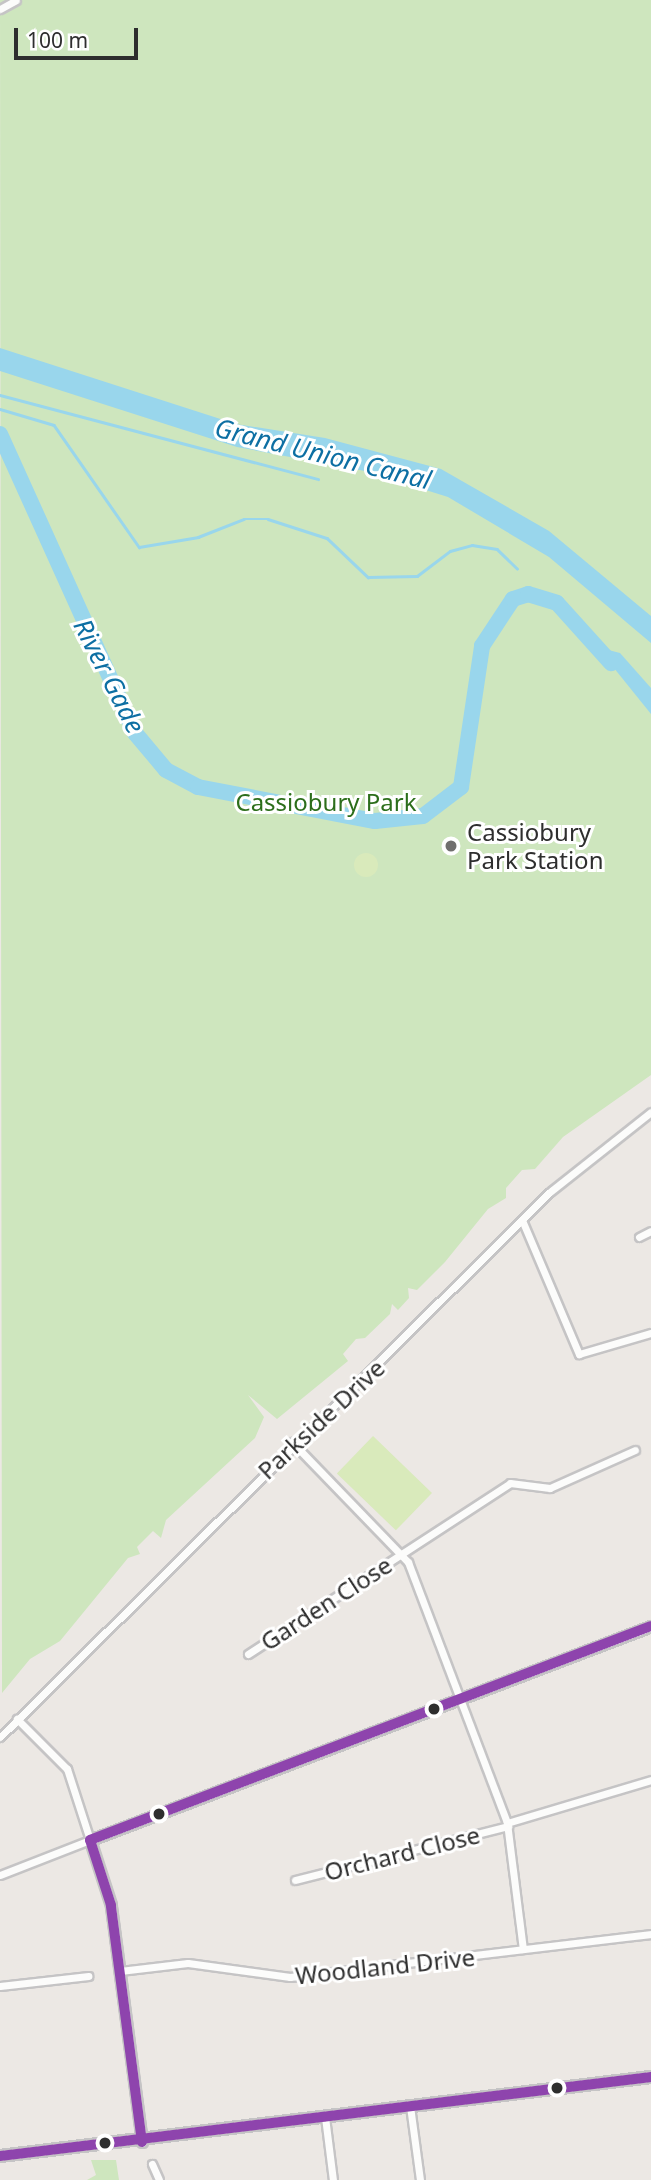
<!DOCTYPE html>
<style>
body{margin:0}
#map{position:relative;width:651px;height:2180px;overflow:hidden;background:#ece8e4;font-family:"Noto Sans",sans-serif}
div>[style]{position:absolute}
.green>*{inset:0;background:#cee6be}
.pitch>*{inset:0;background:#d9eabb;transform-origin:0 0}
.round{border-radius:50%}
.water>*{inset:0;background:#99d6ec}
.stream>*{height:2.5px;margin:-1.25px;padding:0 1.25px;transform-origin:1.25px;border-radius:1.25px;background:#99d6ec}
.river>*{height:16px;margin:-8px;padding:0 8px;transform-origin:8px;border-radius:8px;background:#99d6ec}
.roads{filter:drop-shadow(2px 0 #c5c4c5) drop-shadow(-2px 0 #c5c4c5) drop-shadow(0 2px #c5c4c5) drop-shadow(0 -2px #c5c4c5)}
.minor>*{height:7px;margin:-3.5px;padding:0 3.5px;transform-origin:3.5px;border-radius:3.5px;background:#fcfcfb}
.tertiary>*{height:9px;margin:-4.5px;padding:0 4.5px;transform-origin:4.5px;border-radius:4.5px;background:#fcfcfb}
.primary>*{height:10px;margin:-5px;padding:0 5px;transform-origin:5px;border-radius:5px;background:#e8e4d6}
.bus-1>*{height:10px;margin:-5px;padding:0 5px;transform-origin:5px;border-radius:5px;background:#8e44ad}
.dots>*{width:19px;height:19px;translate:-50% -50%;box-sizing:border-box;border:4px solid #fff;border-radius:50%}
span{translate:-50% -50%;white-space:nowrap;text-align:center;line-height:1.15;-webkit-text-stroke:6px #fff;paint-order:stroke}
.park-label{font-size:24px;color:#2c6e1b}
.poi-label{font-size:24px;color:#2e2e2e}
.left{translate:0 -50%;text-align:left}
.street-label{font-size:24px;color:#2e2e2e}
.water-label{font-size:26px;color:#0d6fa3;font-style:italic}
.scale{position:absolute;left:14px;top:28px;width:124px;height:32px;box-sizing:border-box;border:4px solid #2e2e2e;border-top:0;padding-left:9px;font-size:21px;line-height:24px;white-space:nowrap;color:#2e2e2e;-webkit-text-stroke:5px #fff;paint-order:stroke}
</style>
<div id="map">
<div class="green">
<div style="clip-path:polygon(0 0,651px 0,651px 1075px,563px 1137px,535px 1169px,522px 1170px,506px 1188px,506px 1198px,488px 1209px,445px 1262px,417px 1290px,408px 1288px,409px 1298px,398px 1310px,392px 1304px,390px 1314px,365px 1338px,356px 1339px,343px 1354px,348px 1361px,277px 1419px,248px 1395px,264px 1417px,255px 1438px,166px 1520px,161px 1538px,153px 1531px,137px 1547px,140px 1554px,128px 1558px,60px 1641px,30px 1659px,2px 1693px)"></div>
<div style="clip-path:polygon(91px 2160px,116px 2160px,119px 2180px,87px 2180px,96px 2175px)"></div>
</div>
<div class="pitch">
<div class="round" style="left:354px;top:853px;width:24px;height:24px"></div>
<div style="left:373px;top:1436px;width:82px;height:52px;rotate:44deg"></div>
</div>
<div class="water">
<div style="clip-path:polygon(0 348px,236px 424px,325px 438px,441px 469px,549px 531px,651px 616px,651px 643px,549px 557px,448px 497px,365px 471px,237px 447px,0 371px)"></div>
<div style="clip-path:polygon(597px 647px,620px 653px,651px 688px,651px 714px)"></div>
</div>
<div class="stream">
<div style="left:0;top:395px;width:329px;rotate:14.8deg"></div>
<div style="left:0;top:409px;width:56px;rotate:16.5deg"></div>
<div style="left:54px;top:425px;width:149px;rotate:55.1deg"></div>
<div style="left:139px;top:547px;width:60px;rotate:-9.6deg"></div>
<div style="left:198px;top:537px;width:49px;rotate:-21.4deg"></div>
<div style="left:244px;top:519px;width:24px"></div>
<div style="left:268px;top:519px;width:62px;rotate:17.9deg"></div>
<div style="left:327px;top:538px;width:57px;rotate:43.6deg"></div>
<div style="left:368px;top:577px;width:49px;rotate:-1.2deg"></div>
<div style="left:417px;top:576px;width:41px;rotate:-37.1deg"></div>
<div style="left:450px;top:551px;width:23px;rotate:-15deg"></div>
<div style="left:472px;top:545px;width:25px;rotate:9deg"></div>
<div style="left:497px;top:549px;width:28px;rotate:44deg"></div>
</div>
<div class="river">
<div style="left:0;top:434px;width:328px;rotate:65.7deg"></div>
<div style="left:135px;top:733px;width:48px;rotate:50deg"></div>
<div style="left:166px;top:770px;width:36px;rotate:28deg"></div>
<div style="left:198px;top:787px;width:180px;rotate:10.9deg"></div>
<div style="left:375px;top:821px;width:48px;rotate:-5.9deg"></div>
<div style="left:423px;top:816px;width:48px;rotate:-37.3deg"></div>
<div style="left:461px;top:787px;width:143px;rotate:-81.5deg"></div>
<div style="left:482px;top:646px;width:56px;rotate:-56.6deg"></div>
<div style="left:513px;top:599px;width:16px;rotate:-18deg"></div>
<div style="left:528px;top:594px;width:30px;rotate:17deg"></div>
<div style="left:557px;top:603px;width:81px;rotate:48deg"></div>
</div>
<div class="roads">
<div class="minor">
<div style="left:0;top:9px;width:18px;rotate:-29deg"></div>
<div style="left:522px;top:1220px;width:146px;rotate:67deg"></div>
<div style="left:579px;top:1354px;width:75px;rotate:-16.3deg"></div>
<div style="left:639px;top:1237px;width:13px;rotate:-27deg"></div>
<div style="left:292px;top:1442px;width:167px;rotate:46deg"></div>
<div style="left:408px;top:1562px;width:279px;rotate:69.2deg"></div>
<div style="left:507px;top:1823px;width:127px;rotate:82.8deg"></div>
<div style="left:248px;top:1654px;width:313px;rotate:-33.1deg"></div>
<div style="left:510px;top:1483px;width:40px;rotate:7.1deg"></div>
<div style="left:550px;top:1488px;width:93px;rotate:-24.1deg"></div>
<div style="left:0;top:1737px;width:776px;rotate:-44.74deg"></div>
<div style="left:551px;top:1191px;width:127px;rotate:-38.3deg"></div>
<div style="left:507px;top:1823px;width:150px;rotate:-16.6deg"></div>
<div style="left:0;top:1875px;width:97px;rotate:-21.3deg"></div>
<div style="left:90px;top:1840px;width:75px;rotate:-107.9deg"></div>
<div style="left:67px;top:1769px;width:71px;rotate:-135deg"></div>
<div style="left:295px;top:1880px;width:220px;rotate:-14.2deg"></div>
<div style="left:120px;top:1971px;width:68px;rotate:-6.7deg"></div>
<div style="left:188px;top:1963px;width:103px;rotate:7.8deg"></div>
<div style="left:290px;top:1977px;width:364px;rotate:-6.8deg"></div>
<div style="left:0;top:1986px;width:89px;rotate:-6.5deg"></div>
<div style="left:410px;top:2106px;width:75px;rotate:82.3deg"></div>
<div style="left:325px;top:2117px;width:64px;rotate:82.8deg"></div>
<div style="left:152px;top:2164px;width:17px;rotate:66deg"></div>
</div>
<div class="tertiary">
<div style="left:142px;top:2142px;width:239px;rotate:-97.5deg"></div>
<div style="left:111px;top:1905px;width:68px;rotate:-107.9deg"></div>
<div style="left:90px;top:1840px;width:600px;rotate:-20.88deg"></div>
</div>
<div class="primary">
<div style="left:0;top:2156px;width:656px;rotate:-6.92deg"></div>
</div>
</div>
<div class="bus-1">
<div style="left:142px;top:2142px;width:239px;rotate:-97.5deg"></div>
<div style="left:111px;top:1905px;width:68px;rotate:-107.9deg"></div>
<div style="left:90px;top:1840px;width:600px;rotate:-20.88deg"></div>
<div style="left:0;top:2156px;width:656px;rotate:-6.92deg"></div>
</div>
<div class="dots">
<div style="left:451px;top:846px;background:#706f6e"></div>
<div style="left:434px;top:1709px;background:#2e2e2e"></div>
<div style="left:159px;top:1814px;background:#2e2e2e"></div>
<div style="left:557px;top:2088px;background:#2e2e2e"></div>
<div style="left:105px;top:2143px;background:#2e2e2e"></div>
</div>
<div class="park-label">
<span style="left:326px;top:802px">Cassiobury Park</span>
</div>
<div class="poi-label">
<span class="left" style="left:467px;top:846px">Cassiobury<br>Park Station</span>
</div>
<div class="street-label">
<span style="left:321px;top:1419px;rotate:-43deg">Parkside Drive</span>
<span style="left:326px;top:1603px;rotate:-33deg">Garden Close</span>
<span style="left:402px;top:1853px;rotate:-14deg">Orchard Close</span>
<span style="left:385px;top:1966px;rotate:-6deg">Woodland Drive</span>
</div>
<div class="water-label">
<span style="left:323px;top:454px;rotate:14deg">Grand Union Canal</span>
<span style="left:109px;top:676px;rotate:63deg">River Gade</span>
</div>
<div class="scale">100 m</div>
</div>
